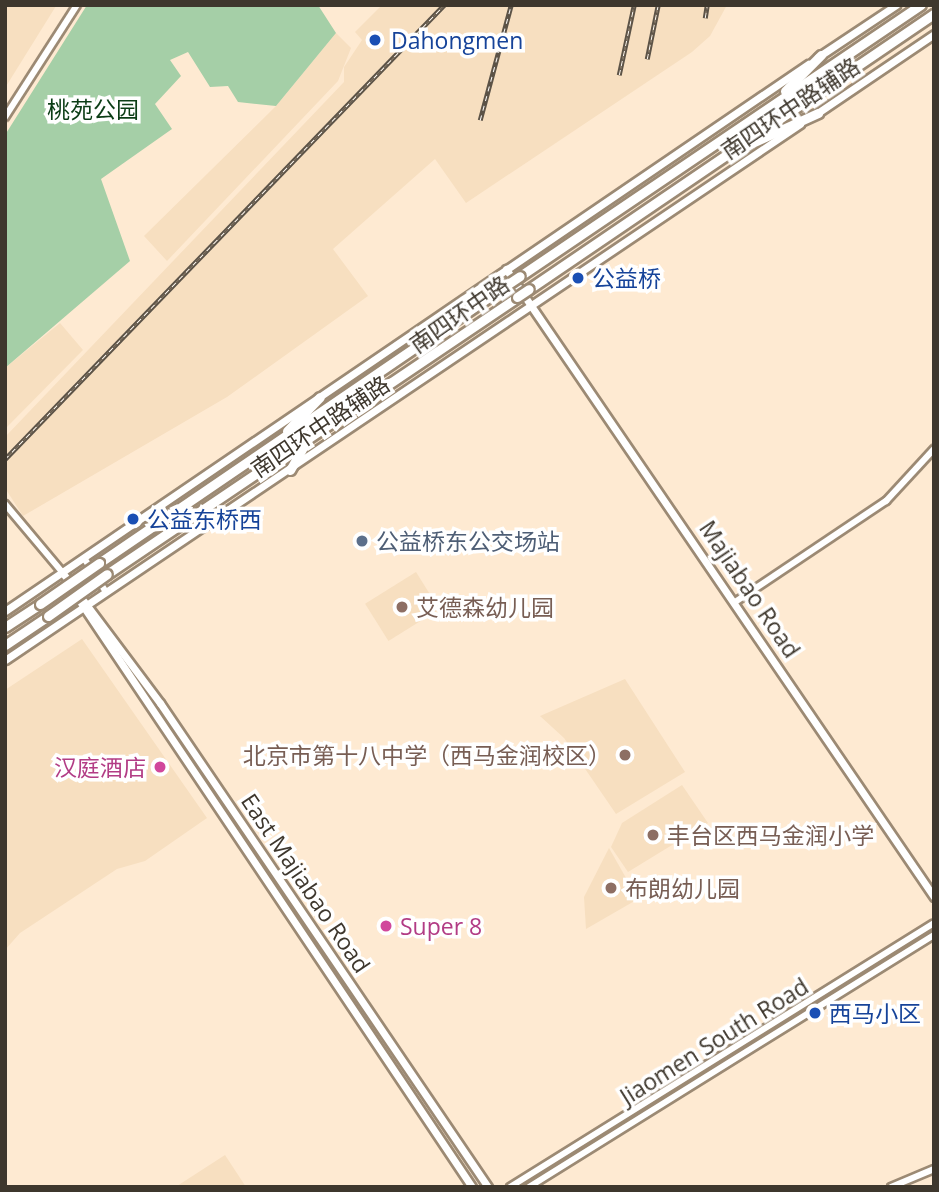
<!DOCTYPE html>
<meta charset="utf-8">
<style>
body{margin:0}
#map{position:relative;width:939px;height:1192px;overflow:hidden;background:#feead2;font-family:"Open Sans","Noto Sans SC",sans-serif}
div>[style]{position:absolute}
.built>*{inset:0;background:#f7dfc0;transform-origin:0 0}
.green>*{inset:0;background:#a5cfa7}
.roads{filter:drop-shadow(2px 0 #9c8a74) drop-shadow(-2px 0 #9c8a74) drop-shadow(0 2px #9c8a74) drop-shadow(0 -2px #9c8a74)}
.tertiary>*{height:6px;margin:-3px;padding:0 3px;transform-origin:3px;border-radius:3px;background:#fff}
.secondary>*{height:7px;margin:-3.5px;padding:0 3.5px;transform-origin:3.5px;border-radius:3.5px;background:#fff}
.trunk>*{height:9px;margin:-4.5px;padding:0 4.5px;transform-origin:4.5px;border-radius:4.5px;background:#fff}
.rail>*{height:4.5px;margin-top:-2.25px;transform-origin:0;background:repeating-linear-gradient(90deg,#fff 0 5px,#5c5347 0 10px);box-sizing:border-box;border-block:2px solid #5c5347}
.bridges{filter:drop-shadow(2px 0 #9c8a74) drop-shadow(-2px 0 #9c8a74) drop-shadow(0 2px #9c8a74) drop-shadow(0 -2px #9c8a74)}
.trunk-bridge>*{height:9px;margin:-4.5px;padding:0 4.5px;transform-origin:4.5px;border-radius:4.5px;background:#fff}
.dots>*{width:19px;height:19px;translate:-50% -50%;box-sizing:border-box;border:4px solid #fff;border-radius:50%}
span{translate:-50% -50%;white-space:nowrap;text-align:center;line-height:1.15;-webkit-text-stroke:7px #fff;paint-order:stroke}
.transit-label{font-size:23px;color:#164399}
.left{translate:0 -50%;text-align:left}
.street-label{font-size:23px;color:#3e372d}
.park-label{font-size:23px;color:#0b3d15}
.service-label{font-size:23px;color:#4e5e75}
.education-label{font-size:23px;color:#785e54}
.right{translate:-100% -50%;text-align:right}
.hotel-label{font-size:23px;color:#b23c85}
.frame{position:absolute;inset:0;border:7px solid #3e372d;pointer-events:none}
</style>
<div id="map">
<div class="built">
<div style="clip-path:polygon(5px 5px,56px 6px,5px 88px)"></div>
<div style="clip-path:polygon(382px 5px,727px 5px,710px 36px,692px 52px,466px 203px,435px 159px,333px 249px,368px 296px,227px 397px,23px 516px,5px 488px,5px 437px,344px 82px,344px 67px,362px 40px,355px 32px)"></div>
<div style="clip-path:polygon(336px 33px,351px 48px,338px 81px,167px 261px,144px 236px,276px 106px)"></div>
<div style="clip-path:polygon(60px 323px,83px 350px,5px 429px,5px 368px)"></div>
<div style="left:416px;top:572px;width:44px;height:60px;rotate:58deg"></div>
<div style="clip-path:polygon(82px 639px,207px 818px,145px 861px,117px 869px,20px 933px,5px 950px,5px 690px)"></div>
<div style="clip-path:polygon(625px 679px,685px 772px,616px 814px,564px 738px,540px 716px)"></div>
<div style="clip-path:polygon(682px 785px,708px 823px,628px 872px,611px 847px,622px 823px)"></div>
<div style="clip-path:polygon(609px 848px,638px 899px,586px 929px,584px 897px)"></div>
<div style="clip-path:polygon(225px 1155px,246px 1187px,177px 1186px)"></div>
</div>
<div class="green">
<div style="clip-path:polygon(87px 5px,318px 5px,336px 33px,276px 106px,238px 102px,228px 86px,210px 87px,188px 52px,170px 60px,181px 76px,155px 104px,172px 129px,101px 179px,130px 261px,5px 368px,5px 135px)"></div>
</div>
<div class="roads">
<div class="tertiary">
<div style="left:5px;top:117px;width:133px;rotate:-57.3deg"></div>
<div style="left:5px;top:504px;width:89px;rotate:50deg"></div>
<div style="left:84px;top:558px;width:40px;rotate:57.1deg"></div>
<div style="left:735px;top:602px;width:182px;rotate:-33.8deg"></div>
<div style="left:886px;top:501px;width:71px;rotate:-47.3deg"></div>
<div style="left:510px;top:1187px;width:499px;rotate:-31.9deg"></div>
<div style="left:529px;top:1187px;width:477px;rotate:-31.9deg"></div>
<div style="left:891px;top:1187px;width:47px;rotate:-22.7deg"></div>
</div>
<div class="secondary">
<div style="left:818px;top:57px;width:94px;rotate:-33.7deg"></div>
<div style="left:816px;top:114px;width:143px;rotate:-34.1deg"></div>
<div style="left:506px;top:269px;width:760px;rotate:55.72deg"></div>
<div style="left:62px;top:572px;width:164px;rotate:53.2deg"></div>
<div style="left:160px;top:703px;width:585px;rotate:55.88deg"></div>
<div style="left:67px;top:582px;width:728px;rotate:56.2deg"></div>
<div style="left:5px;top:611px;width:972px;rotate:-34.26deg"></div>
<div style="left:5px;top:660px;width:959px;rotate:-33.99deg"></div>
</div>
<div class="trunk">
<div style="left:785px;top:91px;width:51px;rotate:-45deg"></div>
<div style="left:750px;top:144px;width:75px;rotate:-24.5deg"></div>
<div style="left:520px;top:276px;width:484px;rotate:-34.1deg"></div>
<div style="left:529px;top:289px;width:490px;rotate:-34.2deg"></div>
<div style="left:287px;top:431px;width:47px;rotate:-45.9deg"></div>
<div style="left:290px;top:470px;width:28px;rotate:-60deg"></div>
<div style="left:99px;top:563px;width:495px;rotate:-34.3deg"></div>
<div style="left:107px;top:574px;width:495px;rotate:-34deg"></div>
<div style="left:5px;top:627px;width:42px;rotate:-33.3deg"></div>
<div style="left:5px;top:645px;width:52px;rotate:-34deg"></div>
</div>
</div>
<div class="rail">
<div style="left:705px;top:18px;width:13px;rotate:-81deg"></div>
<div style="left:647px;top:59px;width:55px;rotate:-78.5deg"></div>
<div style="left:619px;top:75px;width:72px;rotate:-77.9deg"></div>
<div style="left:480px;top:120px;width:119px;rotate:-74.9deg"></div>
<div style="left:5px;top:459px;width:632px;rotate:-45.96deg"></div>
</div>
<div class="bridges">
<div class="trunk-bridge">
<div style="left:508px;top:284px;width:14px;rotate:-34deg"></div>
<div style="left:517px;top:297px;width:14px;rotate:-34deg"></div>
<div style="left:40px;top:604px;width:72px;rotate:-34.8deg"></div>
<div style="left:48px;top:616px;width:72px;rotate:-35.4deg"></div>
</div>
</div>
<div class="dots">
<div style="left:375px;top:40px;background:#1a4fb4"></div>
<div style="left:578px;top:278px;background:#1a4fb4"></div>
<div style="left:133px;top:519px;background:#1a4fb4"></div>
<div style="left:362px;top:541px;background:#5c6f8a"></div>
<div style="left:402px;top:607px;background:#8d6e63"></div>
<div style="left:625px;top:755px;background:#8d6e63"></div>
<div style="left:160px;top:767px;background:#d1479c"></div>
<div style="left:653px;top:835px;background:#8d6e63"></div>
<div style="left:611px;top:888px;background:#8d6e63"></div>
<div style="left:386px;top:926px;background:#d1479c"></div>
<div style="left:815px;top:1013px;background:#1a4fb4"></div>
</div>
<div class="transit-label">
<span class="left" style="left:391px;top:40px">Dahongmen</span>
<span class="left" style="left:592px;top:278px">公益桥</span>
<span class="left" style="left:147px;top:519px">公益东桥西</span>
<span class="left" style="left:829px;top:1013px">西马小区</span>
</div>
<div class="street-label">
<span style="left:790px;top:108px;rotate:-34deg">南四环中路辅路</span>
<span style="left:459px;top:314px;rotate:-35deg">南四环中路</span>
<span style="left:320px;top:426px;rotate:-34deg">南四环中路辅路</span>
<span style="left:750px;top:589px;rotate:56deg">Majiabao Road</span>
<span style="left:306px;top:883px;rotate:56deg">East Majiabao Road</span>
<span style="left:714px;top:1041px;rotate:-32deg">Jiaomen South Road</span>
</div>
<div class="park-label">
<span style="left:93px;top:109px">桃苑公园</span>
</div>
<div class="service-label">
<span class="left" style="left:376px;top:541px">公益桥东公交场站</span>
</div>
<div class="education-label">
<span class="left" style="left:416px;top:607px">艾德森幼儿园</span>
<span class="right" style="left:611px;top:755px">北京市第十八中学（西马金润校区）</span>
<span class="left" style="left:667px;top:835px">丰台区西马金润小学</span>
<span class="left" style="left:625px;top:888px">布朗幼儿园</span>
</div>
<div class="hotel-label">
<span class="right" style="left:146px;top:767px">汉庭酒店</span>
<span class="left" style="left:400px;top:926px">Super 8</span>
</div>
<div class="frame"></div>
</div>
